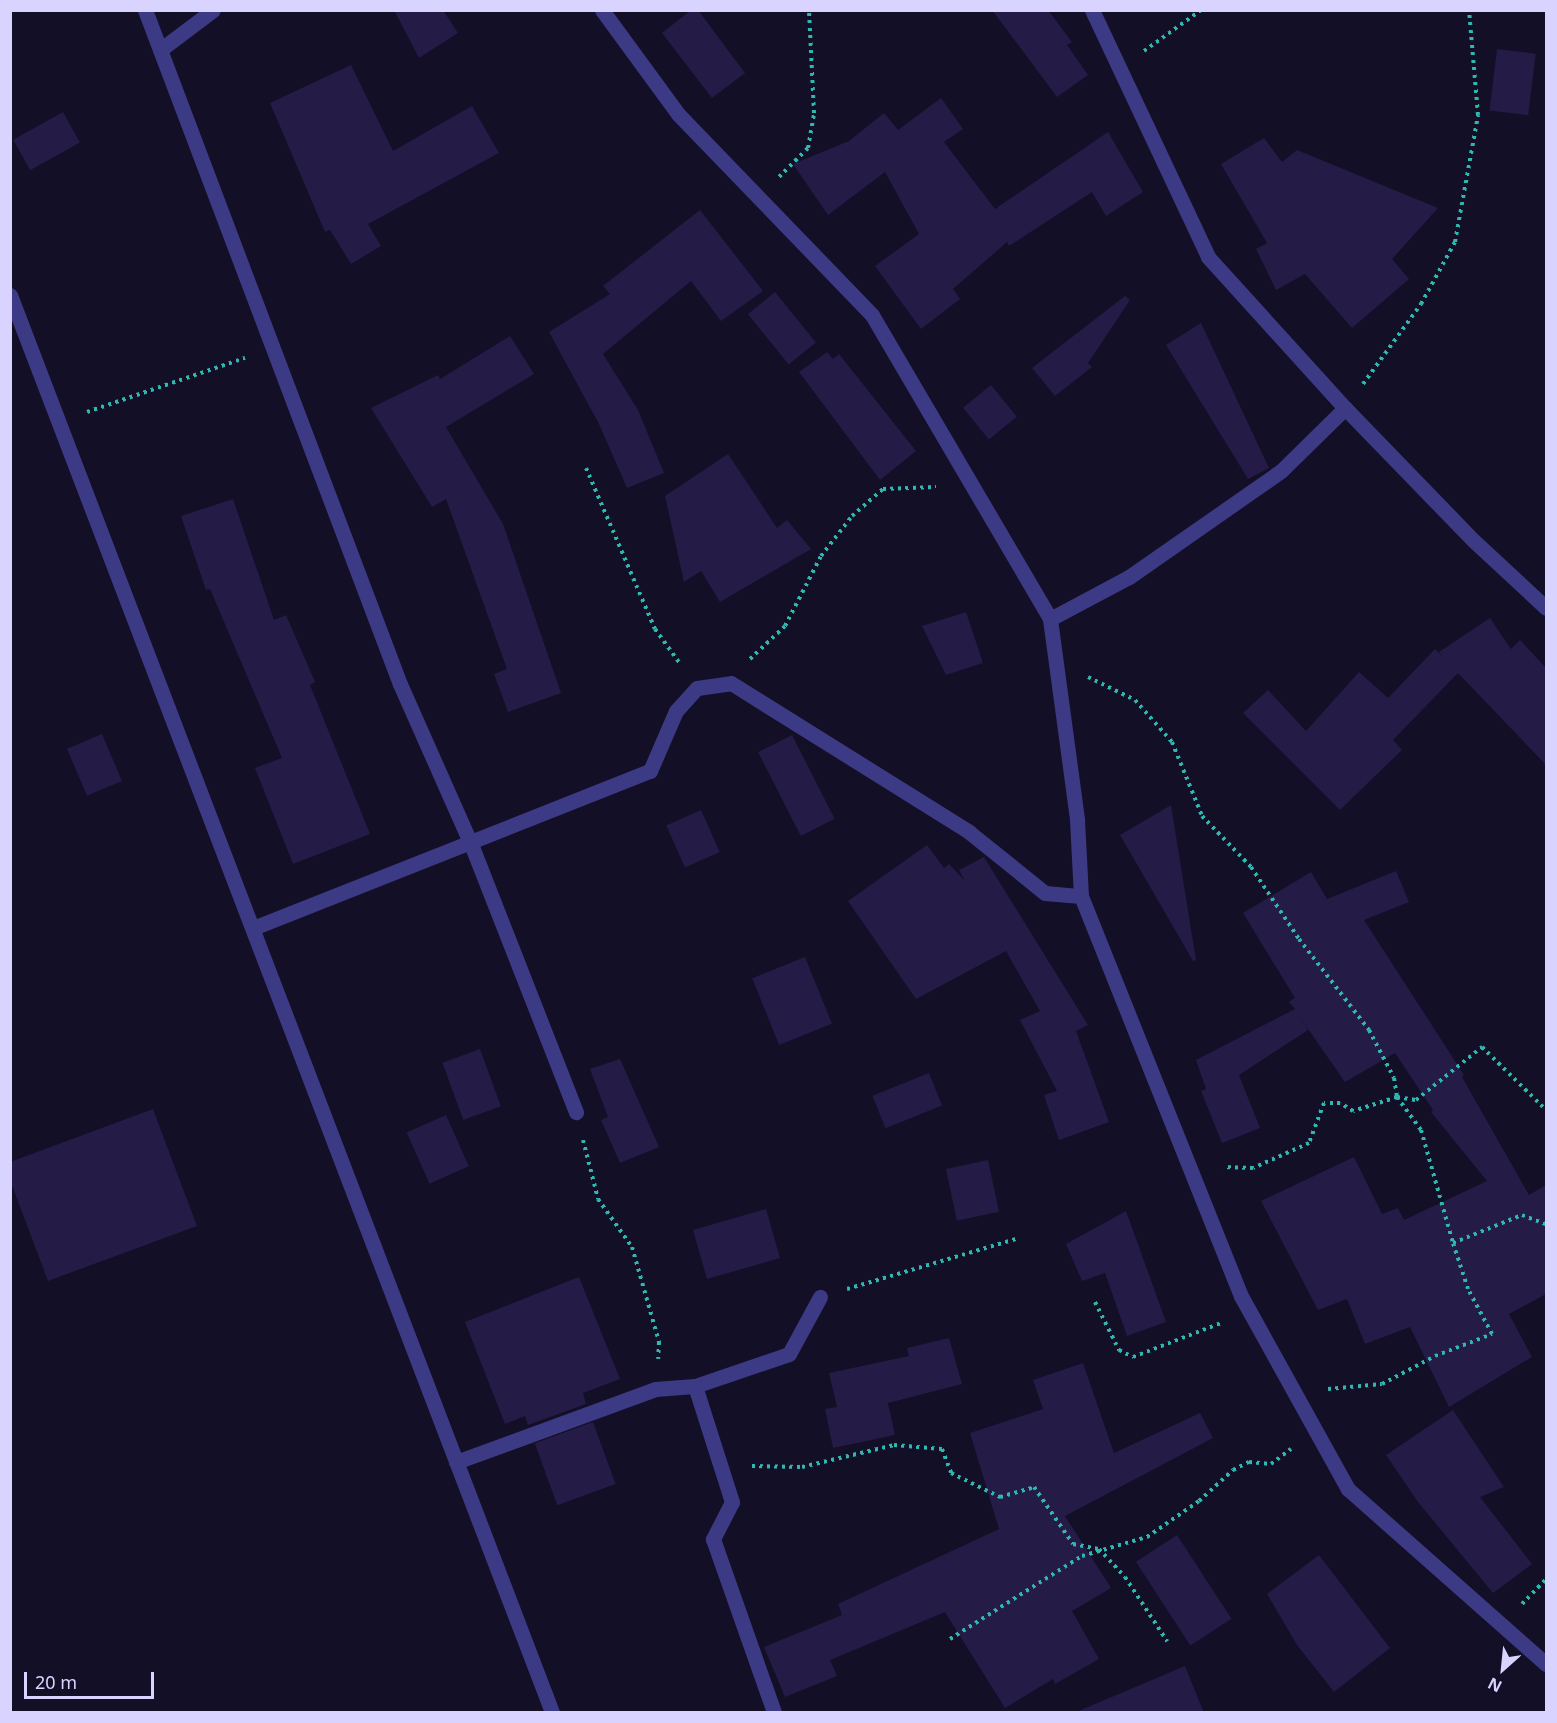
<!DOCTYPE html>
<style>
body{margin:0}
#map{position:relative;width:1557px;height:1723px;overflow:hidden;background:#130f26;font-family:"Noto Sans",sans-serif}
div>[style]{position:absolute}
.building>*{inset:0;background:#241b47;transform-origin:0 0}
.path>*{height:4px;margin-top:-2px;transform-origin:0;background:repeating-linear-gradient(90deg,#2fb8b0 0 3px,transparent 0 7.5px)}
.service>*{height:15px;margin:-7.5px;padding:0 7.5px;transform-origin:7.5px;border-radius:7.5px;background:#3d3a85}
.minor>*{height:15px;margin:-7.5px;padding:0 7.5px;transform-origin:7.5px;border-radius:7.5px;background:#3d3a85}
span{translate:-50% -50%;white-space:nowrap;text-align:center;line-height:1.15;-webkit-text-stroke:4.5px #130f26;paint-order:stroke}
.frame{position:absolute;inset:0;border:12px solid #d9d4ff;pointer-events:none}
.north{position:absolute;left:1473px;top:1639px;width:60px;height:60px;-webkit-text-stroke:4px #130f26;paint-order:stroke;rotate:207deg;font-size:16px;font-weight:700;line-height:24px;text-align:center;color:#d9d4ff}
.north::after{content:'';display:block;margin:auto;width:21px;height:27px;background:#d9d4ff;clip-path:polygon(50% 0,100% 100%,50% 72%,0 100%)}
.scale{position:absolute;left:24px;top:1672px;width:130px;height:27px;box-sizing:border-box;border:3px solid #d9d4ff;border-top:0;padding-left:8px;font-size:18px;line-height:21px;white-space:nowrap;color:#d9d4ff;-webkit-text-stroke:4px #130f26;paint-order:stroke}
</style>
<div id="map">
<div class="building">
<div style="clip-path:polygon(394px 10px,443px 10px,458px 33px,419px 58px)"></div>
<div style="clip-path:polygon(691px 10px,698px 10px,745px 73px,712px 98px,662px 33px)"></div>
<div style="clip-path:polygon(992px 10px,1048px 10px,1072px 42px,1067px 45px,1088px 75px,1057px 97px)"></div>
<div style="left:1497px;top:49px;width:39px;height:62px;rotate:7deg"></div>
<div style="clip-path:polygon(351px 65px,393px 151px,472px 106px,499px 153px,368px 224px,381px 246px,351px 264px,330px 230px,325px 232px,270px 103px)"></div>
<div style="clip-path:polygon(941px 98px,963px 129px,944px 142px,995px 209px,1108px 132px,1143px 192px,1106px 216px,1092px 192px,1009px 246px,1007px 242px,953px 289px,960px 299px,921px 329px,875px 266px,919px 234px,885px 172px,828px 215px,793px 164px,849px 141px,884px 113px,898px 130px)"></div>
<div style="left:63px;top:112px;width:35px;height:57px;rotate:61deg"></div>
<div style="clip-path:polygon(1264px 138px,1282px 162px,1297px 150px,1438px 208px,1392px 259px,1409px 279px,1352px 328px,1305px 274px,1276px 290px,1256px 249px,1267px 243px,1221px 164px)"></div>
<div style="clip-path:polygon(700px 210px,763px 291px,721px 321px,691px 281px,603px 354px,638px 410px,664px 473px,627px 488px,599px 424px,549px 332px,610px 294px,603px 286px)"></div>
<div style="left:775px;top:292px;width:65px;height:35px;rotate:51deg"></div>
<div style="clip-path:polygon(1125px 296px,1130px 300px,1088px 363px,1092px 367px,1055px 396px,1032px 368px)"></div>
<div style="clip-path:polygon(1201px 323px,1269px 468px,1248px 479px,1166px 345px)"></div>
<div style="clip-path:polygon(510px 336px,534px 374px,446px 427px,503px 524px,561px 693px,508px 712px,494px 674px,507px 669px,446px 499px,432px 507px,371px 408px,438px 375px,440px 379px)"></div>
<div style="clip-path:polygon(827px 352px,833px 359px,839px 354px,916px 451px,880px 480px,799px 372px)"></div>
<div style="left:991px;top:385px;width:41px;height:36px;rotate:51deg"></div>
<div style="clip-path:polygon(728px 454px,777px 528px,787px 520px,811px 549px,720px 602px,701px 571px,684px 582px,665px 496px)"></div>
<div style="clip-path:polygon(233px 499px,274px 620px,286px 615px,315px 682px,310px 685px,370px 834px,293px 864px,255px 768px,282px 758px,210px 589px,206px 590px,181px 516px)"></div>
<div style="clip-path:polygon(966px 612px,983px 663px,946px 675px,922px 626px)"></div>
<div style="clip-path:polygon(1490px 618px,1511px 649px,1520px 640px,1546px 668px,1546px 765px,1458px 673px,1393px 740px,1402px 750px,1340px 810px,1243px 713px,1268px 690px,1306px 731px,1359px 672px,1388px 698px,1435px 649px,1444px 658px,1439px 652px)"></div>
<div style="left:102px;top:734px;width:51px;height:38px;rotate:67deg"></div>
<div style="left:792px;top:735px;width:94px;height:38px;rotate:63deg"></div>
<div style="clip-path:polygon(1171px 805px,1196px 960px,1193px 961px,1120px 835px)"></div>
<div style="left:701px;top:810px;width:46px;height:38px;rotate:66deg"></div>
<div style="clip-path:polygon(927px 845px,944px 868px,949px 864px,965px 881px,959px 870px,984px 857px,1088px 1025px,1076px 1031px,1109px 1122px,1059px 1140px,1044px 1095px,1057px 1091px,1020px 1020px,1040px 1011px,1006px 951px,916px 999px,848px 901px)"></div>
<div style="clip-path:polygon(1396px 871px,1409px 902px,1364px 920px,1464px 1075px,1462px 1077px,1529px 1195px,1546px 1185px,1546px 1294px,1509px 1314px,1532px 1357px,1449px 1407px,1410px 1327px,1365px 1344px,1347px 1299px,1318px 1310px,1261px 1201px,1354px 1157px,1382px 1214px,1398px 1208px,1404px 1220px,1487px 1181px,1431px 1112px,1433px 1110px,1395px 1053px,1345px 1082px,1301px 1019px,1308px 1030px,1239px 1075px,1260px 1128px,1222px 1143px,1201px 1091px,1206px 1089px,1196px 1060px,1295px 1009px,1289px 1002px,1295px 998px,1243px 913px,1311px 872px,1327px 899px)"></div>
<div style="left:805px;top:957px;width:72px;height:57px;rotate:68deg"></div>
<div style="left:480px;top:1049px;width:61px;height:40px;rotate:70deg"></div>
<div style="clip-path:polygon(620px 1059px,659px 1147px,620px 1163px,601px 1120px,608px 1117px,590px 1069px)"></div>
<div style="left:929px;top:1073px;width:35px;height:61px;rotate:68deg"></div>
<div style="clip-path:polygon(153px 1109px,197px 1226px,48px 1281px,10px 1180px,10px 1162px)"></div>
<div style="left:446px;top:1115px;width:56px;height:43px;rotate:66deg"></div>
<div style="left:988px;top:1160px;width:53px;height:43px;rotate:78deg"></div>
<div style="left:766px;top:1209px;width:51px;height:76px;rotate:74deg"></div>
<div style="clip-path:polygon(1126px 1211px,1166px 1322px,1127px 1336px,1105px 1273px,1082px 1281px,1066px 1244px)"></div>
<div style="clip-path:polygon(579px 1277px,620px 1379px,583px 1393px,586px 1404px,528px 1425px,525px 1416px,505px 1424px,465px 1322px)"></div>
<div style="clip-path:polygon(949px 1338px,962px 1384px,888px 1403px,895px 1435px,833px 1448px,825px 1409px,837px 1407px,829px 1373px,909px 1356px,907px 1348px)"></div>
<div style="clip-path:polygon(1083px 1363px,1114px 1453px,1200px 1413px,1213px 1438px,1065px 1516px,1111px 1588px,1072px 1611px,1099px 1659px,1055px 1684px,1053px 1679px,1005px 1708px,945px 1612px,830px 1660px,837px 1676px,785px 1697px,764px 1647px,842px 1615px,838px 1604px,999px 1529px,970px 1433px,1043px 1409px,1033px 1380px)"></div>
<div style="clip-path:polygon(1453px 1410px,1504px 1487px,1480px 1497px,1532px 1564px,1493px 1593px,1418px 1502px,1386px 1455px)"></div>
<div style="left:593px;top:1422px;width:66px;height:62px;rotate:70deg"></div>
<div style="left:1177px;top:1535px;width:100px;height:49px;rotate:57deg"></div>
<div style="clip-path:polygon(1319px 1555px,1390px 1648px,1334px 1692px,1297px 1645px,1267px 1594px)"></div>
<div style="clip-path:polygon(1185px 1666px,1204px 1713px,1076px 1713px,1076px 1712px)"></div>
</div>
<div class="path">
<div style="left:1144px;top:51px;width:70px;rotate:-35.7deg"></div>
<div style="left:779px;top:177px;width:41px;rotate:-45deg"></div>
<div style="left:808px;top:148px;width:36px;rotate:-80deg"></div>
<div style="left:814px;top:113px;width:103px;rotate:-92.8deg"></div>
<div style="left:1363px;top:384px;width:99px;rotate:-54.1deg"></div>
<div style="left:1421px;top:304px;width:71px;rotate:-61.3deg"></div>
<div style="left:1455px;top:242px;width:129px;rotate:-79.7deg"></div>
<div style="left:1478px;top:115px;width:105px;rotate:-94.9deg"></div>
<div style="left:87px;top:412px;width:167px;rotate:-18.9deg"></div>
<div style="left:586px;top:468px;width:175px;rotate:66.8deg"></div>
<div style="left:655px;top:629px;width:44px;rotate:54.2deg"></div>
<div style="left:750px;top:659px;width:48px;rotate:-43.3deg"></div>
<div style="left:785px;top:626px;width:79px;rotate:-62.8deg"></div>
<div style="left:821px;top:556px;width:51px;rotate:-52.2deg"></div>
<div style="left:852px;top:516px;width:41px;rotate:-41.1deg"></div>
<div style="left:883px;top:489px;width:53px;rotate:-2.2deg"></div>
<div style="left:1088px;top:677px;width:52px;rotate:26.1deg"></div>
<div style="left:1135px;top:700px;width:56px;rotate:48.6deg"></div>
<div style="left:1172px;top:742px;width:80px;rotate:67.9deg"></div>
<div style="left:1202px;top:816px;width:71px;rotate:46.1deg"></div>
<div style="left:1251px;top:867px;width:87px;rotate:56.3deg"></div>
<div style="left:1299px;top:939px;width:115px;rotate:52.4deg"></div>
<div style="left:1369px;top:1030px;width:54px;rotate:62.5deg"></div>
<div style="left:1394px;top:1078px;width:19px;rotate:81deg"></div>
<div style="left:1397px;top:1097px;width:46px;rotate:162.3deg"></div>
<div style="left:1353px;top:1111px;width:15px;rotate:-148deg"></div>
<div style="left:1340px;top:1103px;width:16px;rotate:180deg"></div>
<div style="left:1324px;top:1103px;width:43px;rotate:110.6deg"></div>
<div style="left:1309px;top:1143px;width:61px;rotate:155.9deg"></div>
<div style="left:1253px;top:1168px;width:30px;rotate:-178deg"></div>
<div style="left:1397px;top:1097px;width:41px;rotate:54deg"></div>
<div style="left:1421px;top:1130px;width:117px;rotate:74.2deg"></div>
<div style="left:1453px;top:1243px;width:74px;rotate:-22.1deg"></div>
<div style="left:1522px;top:1215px;width:26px;rotate:21deg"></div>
<div style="left:1397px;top:1097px;width:19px;rotate:9deg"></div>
<div style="left:1416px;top:1100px;width:85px;rotate:-38.8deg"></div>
<div style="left:1482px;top:1047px;width:90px;rotate:44.5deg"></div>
<div style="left:583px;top:1140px;width:61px;rotate:75.7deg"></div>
<div style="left:598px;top:1199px;width:59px;rotate:54.7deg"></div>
<div style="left:632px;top:1247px;width:99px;rotate:74.1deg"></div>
<div style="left:659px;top:1342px;width:17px;rotate:93deg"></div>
<div style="left:847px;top:1289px;width:179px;rotate:-16.5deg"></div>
<div style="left:1095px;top:1302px;width:54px;rotate:63.4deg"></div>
<div style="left:1119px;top:1350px;width:16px;rotate:27deg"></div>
<div style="left:1133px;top:1357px;width:94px;rotate:-21.1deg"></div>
<div style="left:1328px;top:1389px;width:54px;rotate:-5.3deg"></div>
<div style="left:1382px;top:1384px;width:60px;rotate:-27.8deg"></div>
<div style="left:1435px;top:1356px;width:61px;rotate:-21.1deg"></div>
<div style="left:1492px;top:1334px;width:51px;rotate:-118.1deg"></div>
<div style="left:1468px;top:1289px;width:48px;rotate:-108.1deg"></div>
<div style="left:752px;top:1466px;width:50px;rotate:1.1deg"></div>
<div style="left:802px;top:1467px;width:95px;rotate:-13.4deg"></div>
<div style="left:894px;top:1445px;width:48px;rotate:4.8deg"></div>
<div style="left:942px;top:1449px;width:26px;rotate:69deg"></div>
<div style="left:951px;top:1473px;width:55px;rotate:26.1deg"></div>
<div style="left:1000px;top:1497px;width:35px;rotate:-16deg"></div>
<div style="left:1034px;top:1487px;width:69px;rotate:55.6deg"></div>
<div style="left:1073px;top:1544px;width:26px;rotate:11deg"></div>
<div style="left:1099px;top:1549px;width:38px;rotate:47deg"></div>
<div style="left:1125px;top:1577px;width:77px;rotate:56.7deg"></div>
<div style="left:1522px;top:1604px;width:35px;rotate:-46deg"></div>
<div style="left:950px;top:1639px;width:156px;rotate:-32.2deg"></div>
<div style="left:1082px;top:1556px;width:68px;rotate:-16.3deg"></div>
<div style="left:1147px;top:1537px;width:63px;rotate:-34.7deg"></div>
<div style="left:1199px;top:1501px;width:46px;rotate:-42.4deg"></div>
<div style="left:1233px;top:1470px;width:18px;rotate:-27deg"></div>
<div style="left:1249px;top:1462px;width:22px;rotate:5deg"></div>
<div style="left:1271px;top:1464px;width:25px;rotate:-37deg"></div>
</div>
<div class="service">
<div style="left:160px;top:50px;width:66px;rotate:-37deg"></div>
<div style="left:471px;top:844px;width:288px;rotate:68.6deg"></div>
<div style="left:695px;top:1386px;width:99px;rotate:-18.8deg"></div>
<div style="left:789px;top:1354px;width:65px;rotate:-61.5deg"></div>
</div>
<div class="minor">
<div style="left:145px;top:10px;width:721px;rotate:69.28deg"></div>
<div style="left:400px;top:684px;width:175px;rotate:66.1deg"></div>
<div style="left:602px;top:10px;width:129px;rotate:53.8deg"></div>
<div style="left:678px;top:114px;width:279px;rotate:46deg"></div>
<div style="left:872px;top:315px;width:352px;rotate:59.6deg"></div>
<div style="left:1050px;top:619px;width:203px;rotate:82.3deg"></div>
<div style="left:1077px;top:820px;width:76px;rotate:87deg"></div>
<div style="left:1081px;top:896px;width:431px;rotate:68.2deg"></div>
<div style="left:1241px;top:1296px;width:221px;rotate:61deg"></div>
<div style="left:1348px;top:1489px;width:264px;rotate:41.5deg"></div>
<div style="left:1092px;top:10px;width:273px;rotate:64.8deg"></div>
<div style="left:1208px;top:257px;width:204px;rotate:47.8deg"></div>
<div style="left:1345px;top:408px;width:185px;rotate:45.9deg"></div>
<div style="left:1474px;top:541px;width:98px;rotate:42.9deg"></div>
<div style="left:10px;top:295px;width:1517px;rotate:69.07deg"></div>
<div style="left:1050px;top:619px;width:89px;rotate:-28deg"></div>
<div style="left:1129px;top:577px;width:185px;rotate:-34.9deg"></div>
<div style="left:1281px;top:471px;width:90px;rotate:-44.5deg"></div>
<div style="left:253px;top:928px;width:427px;rotate:-21.6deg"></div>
<div style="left:650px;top:771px;width:65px;rotate:-66.6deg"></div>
<div style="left:676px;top:711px;width:31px;rotate:-48deg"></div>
<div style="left:697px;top:688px;width:34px;rotate:-8deg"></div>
<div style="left:731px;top:683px;width:281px;rotate:32deg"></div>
<div style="left:969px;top:832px;width:97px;rotate:38.8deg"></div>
<div style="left:1045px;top:893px;width:36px;rotate:5deg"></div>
<div style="left:456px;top:1462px;width:212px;rotate:-20.1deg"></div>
<div style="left:655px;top:1389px;width:40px;rotate:-4.3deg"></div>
<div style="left:695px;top:1386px;width:122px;rotate:72.3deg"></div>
<div style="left:732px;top:1502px;width:42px;rotate:117.2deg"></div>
<div style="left:713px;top:1539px;width:183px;rotate:70.6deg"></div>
</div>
<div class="frame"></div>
<div class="north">N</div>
<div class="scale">20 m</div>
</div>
